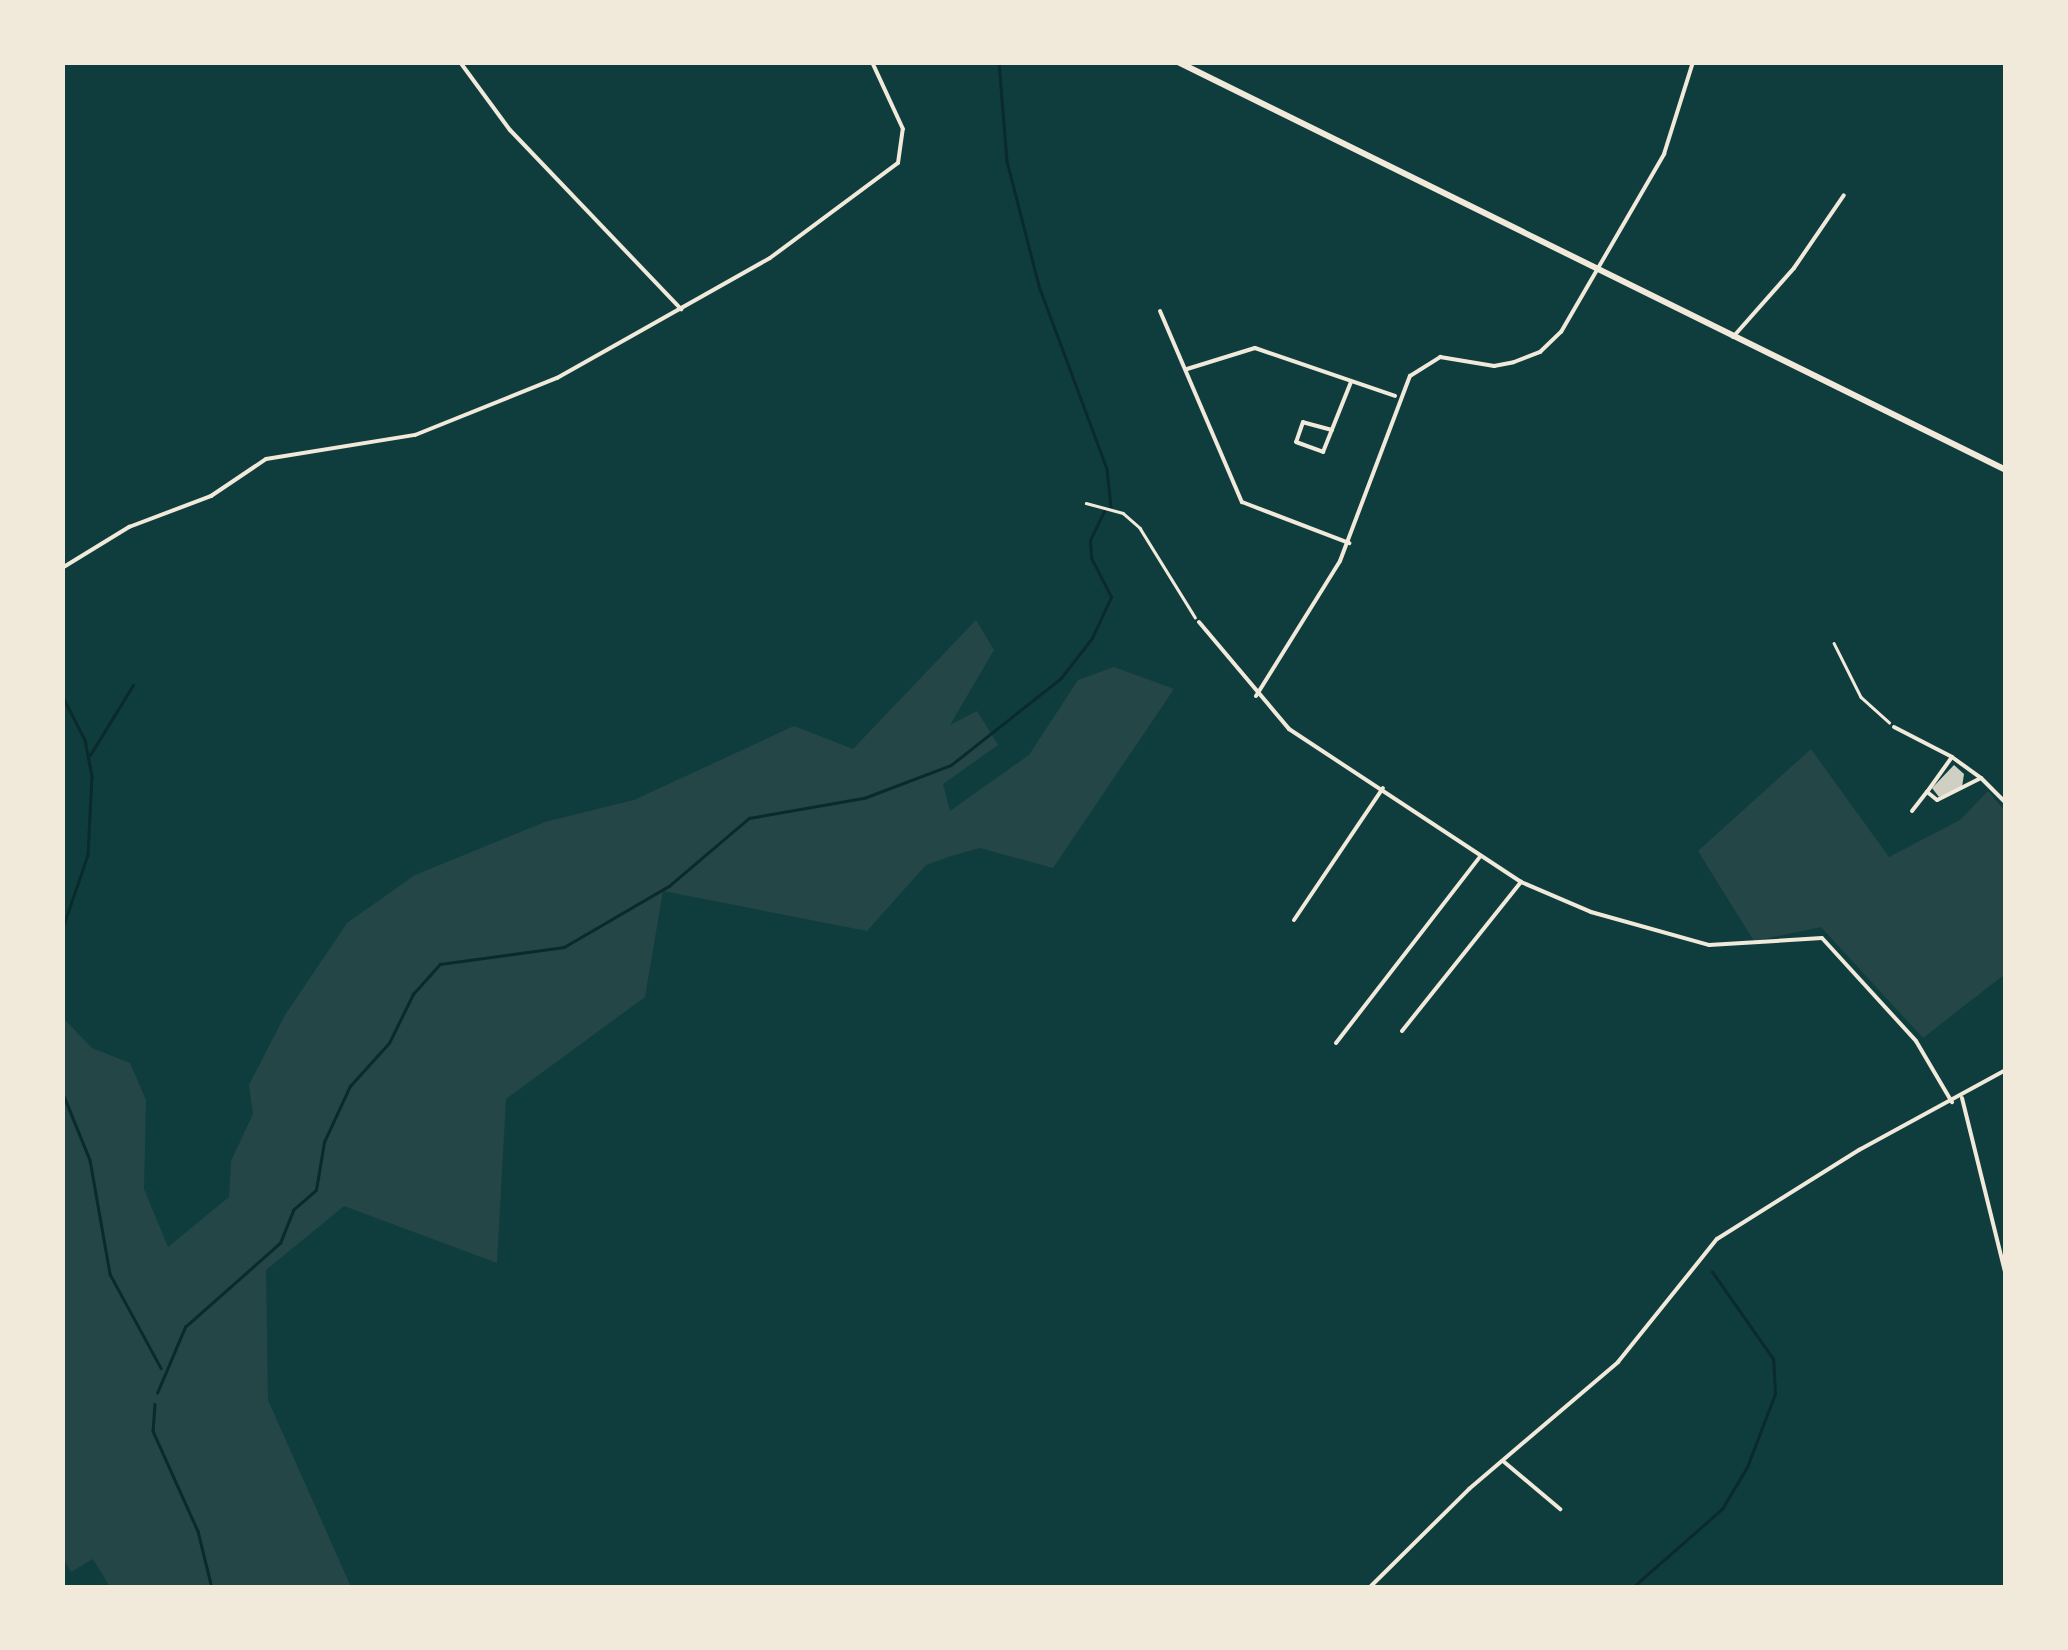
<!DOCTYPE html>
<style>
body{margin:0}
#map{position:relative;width:2068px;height:1650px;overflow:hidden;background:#0f3d3e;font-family:"Source Sans 3",sans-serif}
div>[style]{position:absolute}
.green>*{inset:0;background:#244646}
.stream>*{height:2.5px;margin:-1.25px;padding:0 1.25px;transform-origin:1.25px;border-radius:1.25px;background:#0a2a2b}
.building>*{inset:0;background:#cfcfc3}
.path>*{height:2.5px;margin:-1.25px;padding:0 1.25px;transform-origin:1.25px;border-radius:1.25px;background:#f1e9da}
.minor>*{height:4px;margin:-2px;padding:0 2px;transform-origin:2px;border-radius:2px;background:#f1e9da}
.primary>*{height:6px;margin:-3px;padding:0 3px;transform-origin:3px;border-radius:3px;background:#f1e9da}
span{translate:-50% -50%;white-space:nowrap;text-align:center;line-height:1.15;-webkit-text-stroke:8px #f1e9da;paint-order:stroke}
.frame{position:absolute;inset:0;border:65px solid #f1e9da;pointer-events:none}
</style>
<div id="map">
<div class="green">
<div style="clip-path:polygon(976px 620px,994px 650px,950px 725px,977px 711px,998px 745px,943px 784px,950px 811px,1029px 755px,1078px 680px,1114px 667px,1174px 689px,1053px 868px,980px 848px,951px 856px,926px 865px,867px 931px,663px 891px,645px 997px,506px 1099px,497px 1263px,344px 1206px,266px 1270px,268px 1400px,351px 1587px,110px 1587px,93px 1559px,71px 1572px,62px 1556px,63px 1018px,92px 1048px,130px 1063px,146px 1100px,144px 1189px,168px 1247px,229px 1197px,231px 1161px,253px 1114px,249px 1085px,285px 1015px,347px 923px,415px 875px,545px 822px,634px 800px,794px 726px,853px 749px)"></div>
<div style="clip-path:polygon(1811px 749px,1889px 857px,1960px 820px,1988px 791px,2005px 811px,2005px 974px,1923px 1038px,1821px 927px,1754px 941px,1698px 851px)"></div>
</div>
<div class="stream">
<div style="left:999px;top:62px;width:99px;rotate:85.4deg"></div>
<div style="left:1007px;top:161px;width:129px;rotate:75.6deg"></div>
<div style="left:1039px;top:286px;width:195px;rotate:69.6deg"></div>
<div style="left:1107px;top:469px;width:38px;rotate:84deg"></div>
<div style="left:62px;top:695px;width:51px;rotate:62.9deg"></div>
<div style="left:85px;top:740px;width:37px;rotate:79deg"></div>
<div style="left:92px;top:776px;width:79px;rotate:92.9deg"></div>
<div style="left:88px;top:855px;width:80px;rotate:108.9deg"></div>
<div style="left:90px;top:755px;width:82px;rotate:-58.4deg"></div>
<div style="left:62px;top:1091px;width:74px;rotate:67.9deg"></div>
<div style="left:90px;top:1160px;width:116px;rotate:80deg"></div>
<div style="left:110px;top:1274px;width:107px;rotate:61.5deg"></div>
<div style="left:157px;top:1393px;width:72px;rotate:-67deg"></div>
<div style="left:185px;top:1327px;width:127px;rotate:-41.5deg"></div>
<div style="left:280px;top:1243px;width:35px;rotate:-68deg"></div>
<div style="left:293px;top:1210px;width:30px;rotate:-41deg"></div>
<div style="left:316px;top:1190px;width:49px;rotate:-80.5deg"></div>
<div style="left:324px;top:1142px;width:62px;rotate:-65.1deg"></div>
<div style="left:350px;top:1086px;width:58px;rotate:-47.8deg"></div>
<div style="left:389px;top:1043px;width:55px;rotate:-63.9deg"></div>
<div style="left:413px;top:994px;width:40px;rotate:-48deg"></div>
<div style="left:440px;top:964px;width:125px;rotate:-7.8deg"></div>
<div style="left:564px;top:947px;width:121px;rotate:-30.2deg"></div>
<div style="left:669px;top:886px;width:105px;rotate:-40.4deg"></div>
<div style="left:749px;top:818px;width:117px;rotate:-9.9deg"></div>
<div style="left:864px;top:798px;width:93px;rotate:-20.8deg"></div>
<div style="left:951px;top:765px;width:140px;rotate:-38.3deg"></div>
<div style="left:1061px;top:678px;width:51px;rotate:-52.2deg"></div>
<div style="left:1092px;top:638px;width:45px;rotate:-65.1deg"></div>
<div style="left:1111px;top:597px;width:44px;rotate:-117.1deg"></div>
<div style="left:1091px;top:558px;width:18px;rotate:-93deg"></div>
<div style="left:1090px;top:540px;width:32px;rotate:-64deg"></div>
<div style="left:155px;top:1404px;width:27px;rotate:94deg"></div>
<div style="left:153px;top:1431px;width:110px;rotate:65.8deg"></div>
<div style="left:198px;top:1531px;width:59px;rotate:76.2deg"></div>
<div style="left:1632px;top:1588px;width:120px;rotate:-41.3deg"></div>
<div style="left:1722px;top:1509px;width:49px;rotate:-59.2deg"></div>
<div style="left:1747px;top:1467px;width:78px;rotate:-69deg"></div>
<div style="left:1775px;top:1394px;width:35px;rotate:-93deg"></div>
<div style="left:1773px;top:1359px;width:106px;rotate:-125deg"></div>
</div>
<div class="building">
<div style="clip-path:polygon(1954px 765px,1964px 774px,1962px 787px,1939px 797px,1932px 788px)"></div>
</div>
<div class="path">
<div style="left:1086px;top:503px;width:38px;rotate:15deg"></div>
<div style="left:1123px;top:513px;width:23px;rotate:41deg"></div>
<div style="left:1140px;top:528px;width:105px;rotate:58.3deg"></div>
<div style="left:1834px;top:643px;width:60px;rotate:63.4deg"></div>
<div style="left:1861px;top:697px;width:38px;rotate:42deg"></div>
</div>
<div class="minor">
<div style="left:460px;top:62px;width:84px;rotate:53.7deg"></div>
<div style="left:510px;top:130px;width:248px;rotate:46.3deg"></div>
<div style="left:1160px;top:311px;width:208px;rotate:66.8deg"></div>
<div style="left:1242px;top:502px;width:115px;rotate:21deg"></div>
<div style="left:1733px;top:337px;width:92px;rotate:-48.5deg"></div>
<div style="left:1794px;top:268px;width:88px;rotate:-55.6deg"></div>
<div style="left:1187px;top:369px;width:71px;rotate:-17.2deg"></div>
<div style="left:1255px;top:348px;width:148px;rotate:18.9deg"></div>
<div style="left:1332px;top:430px;width:30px;rotate:-165deg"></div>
<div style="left:1303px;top:422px;width:21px;rotate:109deg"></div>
<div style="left:1296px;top:442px;width:29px;rotate:20deg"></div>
<div style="left:1323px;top:452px;width:75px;rotate:-68.2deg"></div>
<div style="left:62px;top:568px;width:79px;rotate:-31.5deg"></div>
<div style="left:129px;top:527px;width:88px;rotate:-20.7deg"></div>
<div style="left:211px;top:496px;width:66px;rotate:-33.9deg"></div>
<div style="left:266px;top:459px;width:151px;rotate:-9.2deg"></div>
<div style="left:415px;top:435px;width:153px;rotate:-21.9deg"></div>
<div style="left:557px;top:378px;width:244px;rotate:-29.4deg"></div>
<div style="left:770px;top:258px;width:159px;rotate:-36.6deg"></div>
<div style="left:898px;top:163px;width:34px;rotate:-82deg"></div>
<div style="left:903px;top:129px;width:74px;rotate:-114.8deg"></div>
<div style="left:1199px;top:622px;width:140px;rotate:49.9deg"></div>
<div style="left:1289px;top:729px;width:278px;rotate:33.4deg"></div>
<div style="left:1521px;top:882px;width:76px;rotate:23.2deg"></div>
<div style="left:1591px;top:912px;width:123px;rotate:15.6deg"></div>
<div style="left:1709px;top:945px;width:113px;rotate:-3.5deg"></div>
<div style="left:1822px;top:938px;width:139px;rotate:47.6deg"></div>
<div style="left:1916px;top:1041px;width:71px;rotate:59.5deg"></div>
<div style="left:1256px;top:696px;width:159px;rotate:-58.1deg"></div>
<div style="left:1340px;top:561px;width:198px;rotate:-69.3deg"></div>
<div style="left:1410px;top:376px;width:36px;rotate:-32deg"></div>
<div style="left:1440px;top:357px;width:55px;rotate:9.5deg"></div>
<div style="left:1494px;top:366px;width:20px;rotate:-11deg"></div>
<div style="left:1514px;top:362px;width:28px;rotate:-21deg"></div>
<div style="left:1540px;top:352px;width:29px;rotate:-44deg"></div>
<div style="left:1561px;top:332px;width:206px;rotate:-59.9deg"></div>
<div style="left:1664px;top:154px;width:96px;rotate:-72.5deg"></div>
<div style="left:1894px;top:727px;width:65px;rotate:27.3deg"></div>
<div style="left:1981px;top:778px;width:49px;rotate:153.4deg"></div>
<div style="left:1937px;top:800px;width:13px;rotate:-141deg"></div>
<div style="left:1927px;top:792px;width:43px;rotate:-54.5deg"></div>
<div style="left:1952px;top:757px;width:36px;rotate:36deg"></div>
<div style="left:1981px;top:778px;width:35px;rotate:45deg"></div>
<div style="left:1912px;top:811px;width:24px;rotate:-52deg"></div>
<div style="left:1294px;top:920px;width:159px;rotate:-56deg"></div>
<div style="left:1402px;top:1031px;width:191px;rotate:-51.4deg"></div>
<div style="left:1336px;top:1043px;width:234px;rotate:-52.3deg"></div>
<div style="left:1962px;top:1098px;width:183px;rotate:76.1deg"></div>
<div style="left:1503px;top:1461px;width:75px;rotate:40.1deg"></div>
<div style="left:1369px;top:1588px;width:141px;rotate:-44.7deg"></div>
<div style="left:1469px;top:1489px;width:196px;rotate:-40.4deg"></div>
<div style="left:1618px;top:1362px;width:158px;rotate:-51.2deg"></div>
<div style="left:1717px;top:1239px;width:168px;rotate:-32.1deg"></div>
<div style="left:1859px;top:1150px;width:167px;rotate:-28.6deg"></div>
</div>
<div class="primary">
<div style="left:1178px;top:62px;width:923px;rotate:26.23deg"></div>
</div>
<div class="frame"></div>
</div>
